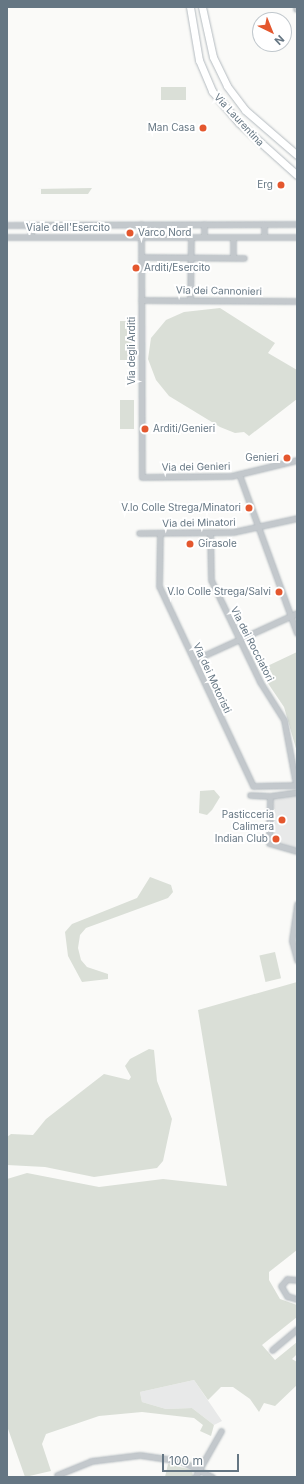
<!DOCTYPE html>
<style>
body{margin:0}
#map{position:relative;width:304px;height:1484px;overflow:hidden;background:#fafaf8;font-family:Inter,sans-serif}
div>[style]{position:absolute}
.built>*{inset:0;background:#e8e9e9}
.green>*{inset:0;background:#dadfd7;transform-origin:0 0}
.roads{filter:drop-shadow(0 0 1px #b3babf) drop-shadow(0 0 1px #b3babf)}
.minor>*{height:5px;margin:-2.5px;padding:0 2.5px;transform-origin:2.5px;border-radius:2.5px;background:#c3c8cc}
.tertiary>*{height:6px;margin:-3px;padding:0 3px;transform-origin:3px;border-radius:3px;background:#c3c8cc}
.secondary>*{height:7px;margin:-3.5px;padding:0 3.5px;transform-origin:3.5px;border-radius:3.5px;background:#fff}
.dots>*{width:11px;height:11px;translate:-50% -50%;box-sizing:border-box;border:2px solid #fff;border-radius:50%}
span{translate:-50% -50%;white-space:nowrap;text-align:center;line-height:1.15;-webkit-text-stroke:4px #fff;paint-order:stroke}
.street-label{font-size:10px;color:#657683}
.poi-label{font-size:10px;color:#657683}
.right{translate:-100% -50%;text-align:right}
.left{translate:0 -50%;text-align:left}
.frame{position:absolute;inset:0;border:8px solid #657683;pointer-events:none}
.north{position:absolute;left:252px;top:12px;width:40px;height:40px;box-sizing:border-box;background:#fff;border:1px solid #c1c8cd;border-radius:50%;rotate:137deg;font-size:11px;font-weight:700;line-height:16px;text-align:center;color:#657683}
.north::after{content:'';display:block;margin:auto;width:14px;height:18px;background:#e4572e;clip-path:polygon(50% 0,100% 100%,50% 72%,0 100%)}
.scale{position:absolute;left:162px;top:1454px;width:77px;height:18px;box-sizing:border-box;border:2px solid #657683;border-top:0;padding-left:5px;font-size:12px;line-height:14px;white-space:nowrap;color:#657683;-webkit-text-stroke:3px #fff;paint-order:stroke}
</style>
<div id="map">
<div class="built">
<i style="clip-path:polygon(297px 794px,297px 850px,269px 840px,273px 797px)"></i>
<i style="clip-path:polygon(194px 1380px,222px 1421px,214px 1425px,192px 1408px,166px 1409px,142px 1402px,140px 1392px)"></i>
</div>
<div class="green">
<i style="left:161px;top:87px;width:25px;height:13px"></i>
<i style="clip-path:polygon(92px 188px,88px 194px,41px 194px,41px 189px,36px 189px)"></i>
<i style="clip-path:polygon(220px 308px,275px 343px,268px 353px,297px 370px,297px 399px,249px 436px,244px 432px,235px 433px,220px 427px,169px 396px,156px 380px,148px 359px,151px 338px,166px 320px,184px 312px)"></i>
<i style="left:120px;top:321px;width:13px;height:39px"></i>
<i style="left:120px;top:400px;width:14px;height:29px"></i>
<i style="clip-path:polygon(297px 652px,297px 752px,284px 707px,259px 670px)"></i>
<i style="clip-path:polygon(214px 790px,220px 797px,212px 810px,207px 815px,199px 813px,200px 791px)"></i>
<i style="clip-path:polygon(150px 877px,171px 885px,173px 892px,168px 898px,86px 928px,80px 935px,78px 948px,81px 960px,87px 967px,108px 974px,108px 979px,82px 982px,68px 956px,65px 932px,72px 924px,137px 898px)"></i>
<i style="left:275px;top:952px;width:27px;height:16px;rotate:77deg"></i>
<i style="clip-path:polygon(297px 982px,297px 1250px,269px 1272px,269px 1280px,280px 1299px,297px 1305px,297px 1317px,262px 1345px,275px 1360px,297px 1342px,297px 1354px,292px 1359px,297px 1362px,297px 1385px,275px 1406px,264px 1403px,259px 1412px,250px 1399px,233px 1387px,221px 1387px,208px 1400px,194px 1380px,140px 1392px,142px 1402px,166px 1409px,192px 1408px,214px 1425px,211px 1436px,200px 1431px,203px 1425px,194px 1418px,142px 1412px,99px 1416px,46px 1434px,42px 1444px,51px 1471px,25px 1477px,7px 1426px,7px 1179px,27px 1173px,99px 1187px,163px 1179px,227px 1186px,198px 1010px)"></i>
<i style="clip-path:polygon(149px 1049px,154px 1050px,157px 1081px,172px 1119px,163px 1161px,157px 1168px,94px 1177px,45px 1167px,7px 1165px,7px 1137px,11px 1134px,33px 1135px,46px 1119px,104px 1074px,129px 1080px,131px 1077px,125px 1066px,130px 1059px)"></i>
<i style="clip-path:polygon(168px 1464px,192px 1470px,193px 1476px,165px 1477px)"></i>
</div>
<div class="roads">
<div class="minor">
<i style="left:141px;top:224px;width:253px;rotate:89.8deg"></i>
<i style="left:142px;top:477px;width:89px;rotate:-0.6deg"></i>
<i style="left:231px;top:476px;width:68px;rotate:-13.6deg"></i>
<i style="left:204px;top:224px;width:13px;rotate:90deg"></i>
<i style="left:264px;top:224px;width:13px;rotate:90deg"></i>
<i style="left:7px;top:225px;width:290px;rotate:-0.2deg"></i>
<i style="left:31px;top:225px;width:12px;rotate:90deg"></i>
<i style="left:7px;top:237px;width:290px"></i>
<i style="left:141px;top:257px;width:103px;rotate:0.6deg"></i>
<i style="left:233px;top:257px;width:20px;rotate:-90deg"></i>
<i style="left:141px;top:300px;width:156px;rotate:0.4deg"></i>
<i style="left:190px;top:300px;width:63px;rotate:-89.1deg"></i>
<i style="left:239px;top:474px;width:169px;rotate:70deg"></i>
<i style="left:210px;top:532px;width:48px;rotate:88.8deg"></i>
<i style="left:211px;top:580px;width:113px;rotate:64.3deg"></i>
<i style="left:260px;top:682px;width:45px;rotate:57.7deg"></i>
<i style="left:284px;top:720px;width:66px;rotate:79.5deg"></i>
<i style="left:139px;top:533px;width:94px;rotate:-0.6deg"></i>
<i style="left:233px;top:532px;width:66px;rotate:-12.3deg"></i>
<i style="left:160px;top:533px;width:53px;rotate:91.1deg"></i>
<i style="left:159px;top:586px;width:221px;rotate:64.8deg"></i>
<i style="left:253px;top:786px;width:44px;rotate:-1.3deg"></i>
<i style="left:194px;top:660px;width:113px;rotate:-24.5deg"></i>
<i style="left:250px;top:795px;width:20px;rotate:3deg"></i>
<i style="left:270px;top:796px;width:47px;rotate:91.2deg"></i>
<i style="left:269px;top:843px;width:29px;rotate:16deg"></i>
<i style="left:270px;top:796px;width:27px;rotate:-8deg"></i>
<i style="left:297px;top:904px;width:37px;rotate:98deg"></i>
<i style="left:292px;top:941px;width:20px;rotate:75deg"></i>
<i style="left:297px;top:1280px;width:10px;rotate:-174deg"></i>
<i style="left:287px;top:1279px;width:9px;rotate:131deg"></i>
<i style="left:281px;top:1286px;width:12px;rotate:59deg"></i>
<i style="left:287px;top:1296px;width:10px;rotate:17deg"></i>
<i style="left:272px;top:1350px;width:33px;rotate:-40deg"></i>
<i style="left:57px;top:1475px;width:37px;rotate:-22deg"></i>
<i style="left:91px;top:1461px;width:49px;rotate:-7deg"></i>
<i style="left:140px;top:1455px;width:41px;rotate:8.3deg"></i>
<i style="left:181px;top:1461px;width:35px;rotate:27deg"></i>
<i style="left:195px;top:1477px;width:53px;rotate:-60.5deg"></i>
</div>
<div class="tertiary">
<i style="left:297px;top:7px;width:2px;rotate:90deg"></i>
</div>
<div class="secondary">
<i style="left:190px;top:7px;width:54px;rotate:80.4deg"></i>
<i style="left:199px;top:60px;width:34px;rotate:67deg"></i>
<i style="left:212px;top:91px;width:42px;rotate:49.8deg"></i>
<i style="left:239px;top:123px;width:78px;rotate:41.9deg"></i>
<i style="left:202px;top:7px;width:51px;rotate:77.6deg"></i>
<i style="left:213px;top:57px;width:32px;rotate:64deg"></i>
<i style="left:227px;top:86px;width:30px;rotate:53deg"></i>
<i style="left:245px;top:110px;width:69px;rotate:40.9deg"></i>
</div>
</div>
<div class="dots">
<i style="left:203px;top:128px;background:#e4572e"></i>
<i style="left:281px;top:185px;background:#e4572e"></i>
<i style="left:130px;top:233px;background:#e4572e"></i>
<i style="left:136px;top:268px;background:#e4572e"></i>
<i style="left:145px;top:429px;background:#e4572e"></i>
<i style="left:287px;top:458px;background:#e4572e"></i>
<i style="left:249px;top:508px;background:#e4572e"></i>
<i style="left:190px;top:544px;background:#e4572e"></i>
<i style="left:279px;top:592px;background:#e4572e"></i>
<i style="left:282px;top:820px;background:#e4572e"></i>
<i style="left:276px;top:839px;background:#e4572e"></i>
</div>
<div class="street-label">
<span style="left:239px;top:120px;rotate:47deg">Via Laurentina</span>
<span style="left:68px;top:228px">Viale dell'Esercito</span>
<span style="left:219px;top:291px;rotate:1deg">Via dei Cannonieri</span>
<span style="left:132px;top:351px;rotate:-90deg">Via degli Arditi</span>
<span style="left:196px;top:467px;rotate:-1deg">Via dei Genieri</span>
<span style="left:199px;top:523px;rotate:-1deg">Via dei Minatori</span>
<span style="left:252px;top:644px;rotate:63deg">Via dei Rocciatori</span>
<span style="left:212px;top:678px;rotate:65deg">Via dei Motoristi</span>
</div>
<div class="poi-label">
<span class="right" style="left:195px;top:128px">Man Casa</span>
<span class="right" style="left:273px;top:185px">Erg</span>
<span class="left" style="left:138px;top:233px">Varco Nord</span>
<span class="left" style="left:144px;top:268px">Arditi/Esercito</span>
<span class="left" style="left:153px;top:429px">Arditi/Genieri</span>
<span class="right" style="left:279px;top:458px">Genieri</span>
<span class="right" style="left:241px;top:508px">V.lo Colle Strega/Minatori</span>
<span class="left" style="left:198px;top:544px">Girasole</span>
<span class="right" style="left:271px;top:592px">V.lo Colle Strega/Salvi</span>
<span class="right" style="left:274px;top:820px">Pasticceria<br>Calimera</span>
<span class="right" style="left:268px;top:839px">Indian Club</span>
</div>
<div class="frame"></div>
<div class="north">N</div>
<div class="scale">100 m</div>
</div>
